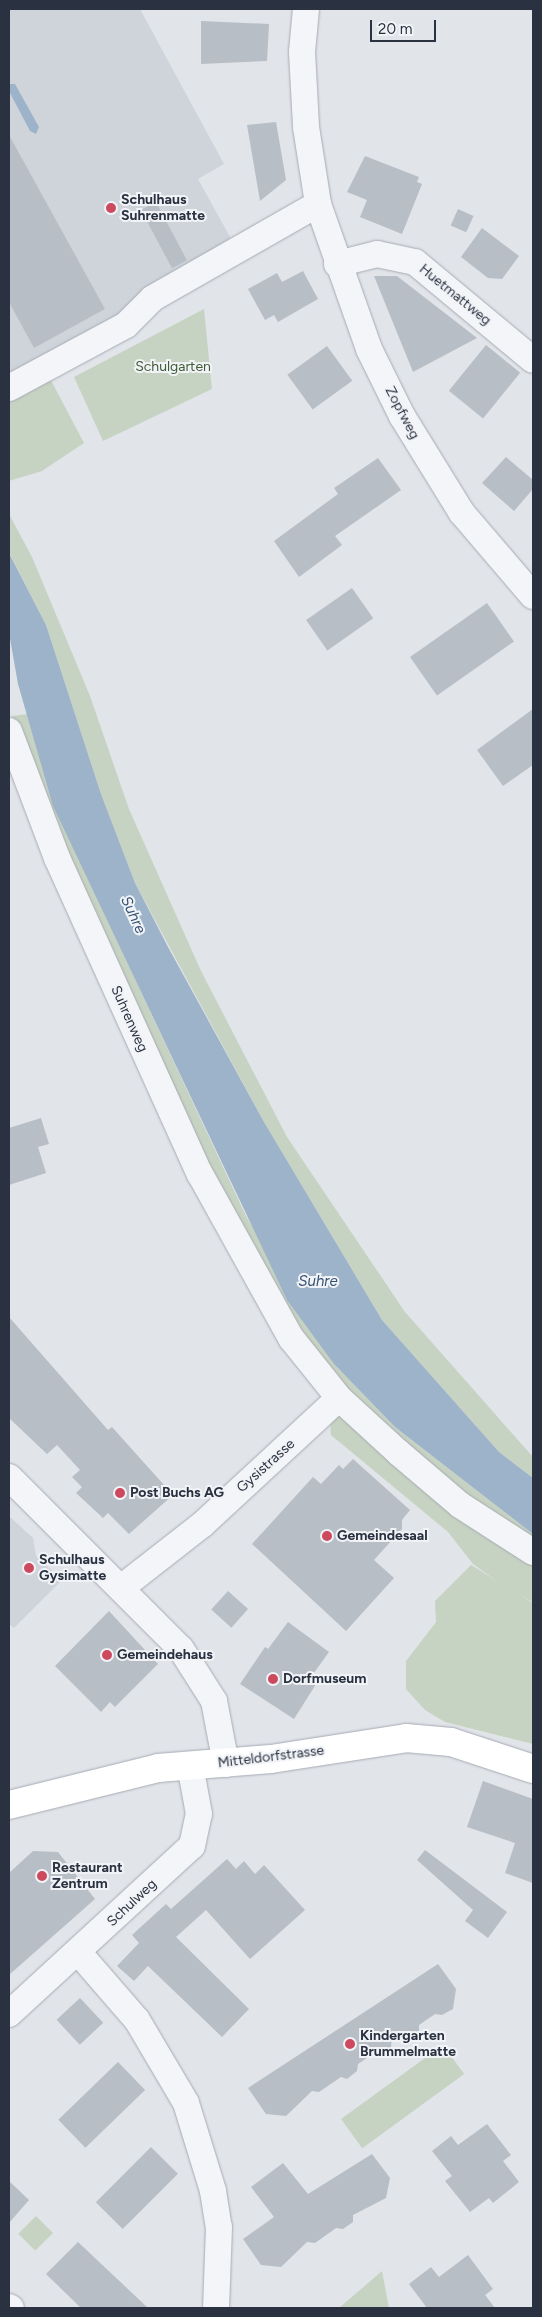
<!DOCTYPE html>
<style>
body{margin:0}
#map{position:relative;width:542px;height:2317px;overflow:hidden;background:#e1e4e9;font-family:Figtree,sans-serif}
div>[style]{position:absolute}
.built>*{inset:0;background:#cfd4db}
.green>*{inset:0;background:#c7d3c2;transform-origin:0 0}
.water>*{inset:0;background:#9db3c9}
.building>*{inset:0;background:#b8bec6;transform-origin:0 0}
.roads{filter:drop-shadow(0 0 1px #a6abb3) drop-shadow(0 0 1px #a6abb3)}
.minor>*{height:26px;margin:-13px;padding:0 13px;transform-origin:13px;border-radius:13px;background:#f4f5f8}
.major>*{height:28px;margin:-14px;padding:0 14px;transform-origin:14px;border-radius:14px;background:#fff}
.dots>*{width:14px;height:14px;translate:-50% -50%;box-sizing:border-box;border:2px solid #f1f3f7;border-radius:50%}
span{translate:-50% -50%;white-space:nowrap;text-align:center;line-height:1.15;-webkit-text-stroke:4px #f1f3f7;paint-order:stroke}
.poi-label{font-size:14px;color:#2a3241;font-weight:700}
.left{translate:0 -50%;text-align:left}
.street-label{font-size:14px;color:#2a3241}
.park-label{font-size:14px;color:#3f5c37}
.water-label{font-size:15px;color:#345274;font-style:italic}
.frame{position:absolute;inset:0;border:10px solid #2a3241;pointer-events:none}
.scale{position:absolute;left:370px;top:20px;width:66px;height:22px;box-sizing:border-box;border:2px solid #2a3241;border-top:0;padding-left:6px;font-size:15px;line-height:18px;white-space:nowrap;color:#2a3241;-webkit-text-stroke:4px #f1f3f7;paint-order:stroke}
</style>
<div id="map">
<div class="built">
<i style="clip-path:polygon(9px 9px,140px 9px,224px 164px,198px 179px,230px 237px,201px 277px,9px 382px)"></i>
<i style="clip-path:polygon(9px 1516px,33px 1538px,36px 1556px,62px 1580px,14px 1628px,9px 1624px)"></i>
</div>
<div class="green">
<i style="clip-path:polygon(204px 309px,212px 389px,103px 441px,74px 377px)"></i>
<i style="clip-path:polygon(45px 369px,84px 443px,42px 471px,9px 481px,9px 388px)"></i>
<i style="clip-path:polygon(9px 514px,32px 557px,90px 696px,129px 809px,201px 971px,287px 1137px,405px 1312px,533px 1457px,533px 1478px,499px 1452px,382px 1320px,264px 1122px,135px 883px,101px 794px,46px 625px,9px 552px)"></i>
<i style="clip-path:polygon(28px 714px,89px 881px,246px 1216px,334px 1364px,395px 1427px,533px 1534px,533px 1602px,509px 1590px,473px 1564px,448px 1532px,331px 1435px,327px 1382px,229px 1210px,61px 852px,12px 716px)"></i>
<i style="clip-path:polygon(471px 1565px,533px 1603px,533px 1744px,445px 1722px,425px 1710px,406px 1689px,406px 1661px,436px 1622px,435px 1601px)"></i>
<i style="left:443px;top:2045px;width:36px;height:126px;rotate:54deg"></i>
<i style="left:36px;top:2216px;width:24px;height:25px;rotate:45deg"></i>
<i style="clip-path:polygon(382px 2271px,389px 2308px,339px 2308px)"></i>
</div>
<div class="water">
<i style="clip-path:polygon(9px 84px,15px 84px,39px 127px,36px 134px,30px 131px,9px 91px)"></i>
<i style="clip-path:polygon(9px 553px,46px 625px,101px 794px,135px 883px,168px 947px,264px 1122px,382px 1320px,499px 1452px,533px 1478px,533px 1534px,395px 1427px,334px 1364px,287px 1300px,53px 806px,18px 684px,9px 633px)"></i>
</div>
<div class="building">
<i style="clip-path:polygon(201px 21px,269px 24px,267px 61px,201px 64px)"></i>
<i style="clip-path:polygon(276px 122px,286px 180px,260px 201px,247px 125px)"></i>
<i style="clip-path:polygon(9px 135px,105px 309px,34px 348px,9px 302px)"></i>
<i style="clip-path:polygon(365px 156px,419px 177px,417px 182px,422px 184px,402px 234px,360px 217px,367px 200px,347px 192px)"></i>
<i style="left:156px;top:202px;width:66px;height:17px;rotate:62deg"></i>
<i style="left:458px;top:209px;width:17px;height:18px;rotate:24deg"></i>
<i style="clip-path:polygon(482px 228px,519px 256px,502px 279px,488px 278px,461px 257px)"></i>
<i style="clip-path:polygon(303px 271px,318px 299px,278px 322px,274px 315px,265px 320px,248px 289px,277px 273px,282px 282px)"></i>
<i style="clip-path:polygon(374px 276px,397px 276px,477px 338px,413px 372px)"></i>
<i style="left:486px;top:345px;width:44px;height:59px;rotate:39deg"></i>
<i style="left:327px;top:346px;width:43px;height:49px;rotate:54deg"></i>
<i style="clip-path:polygon(506px 457px,533px 480px,533px 489px,514px 511px,482px 483px)"></i>
<i style="clip-path:polygon(378px 458px,401px 490px,335px 536px,342px 545px,299px 577px,274px 541px,338px 494px,334px 488px)"></i>
<i style="left:352px;top:588px;width:37px;height:56px;rotate:55deg"></i>
<i style="left:487px;top:603px;width:47px;height:94px;rotate:55deg"></i>
<i style="clip-path:polygon(533px 709px,533px 765px,503px 786px,477px 750px)"></i>
<i style="clip-path:polygon(41px 1118px,49px 1144px,38px 1147px,46px 1173px,9px 1185px,9px 1128px)"></i>
<i style="clip-path:polygon(9px 1317px,108px 1430px,112px 1427px,173px 1495px,129px 1534px,108px 1513px,103px 1518px,76px 1493px,82px 1487px,72px 1477px,80px 1470px,57px 1445px,47px 1454px,9px 1418px)"></i>
<i style="clip-path:polygon(353px 1459px,410px 1510px,402px 1520px,402px 1529px,374px 1560px,394px 1578px,346px 1631px,252px 1544px,313px 1477px,321px 1484px,339px 1465px,343px 1469px)"></i>
<i style="left:228px;top:1591px;width:27px;height:25px;rotate:42deg"></i>
<i style="clip-path:polygon(109px 1611px,158px 1664px,115px 1707px,110px 1702px,101px 1712px,55px 1666px)"></i>
<i style="clip-path:polygon(288px 1622px,329px 1652px,311px 1677px,318px 1681px,294px 1719px,240px 1684px,265px 1647px,268px 1649px)"></i>
<i style="clip-path:polygon(483px 1781px,533px 1799px,533px 1883px,505px 1873px,515px 1843px,467px 1827px)"></i>
<i style="clip-path:polygon(425px 1850px,507px 1912px,488px 1938px,465px 1921px,473px 1910px,417px 1860px)"></i>
<i style="clip-path:polygon(33px 1851px,58px 1852px,95px 1899px,9px 1975px,9px 1873px)"></i>
<i style="clip-path:polygon(227px 1859px,236px 1869px,244px 1861px,255px 1874px,264px 1865px,305px 1910px,250px 1959px,206px 1910px,176px 1937px,249px 2009px,222px 2037px,148px 1966px,134px 1981px,117px 1966px,139px 1943px,132px 1935px,166px 1904px,171px 1909px)"></i>
<i style="clip-path:polygon(438px 1964px,456px 1989px,453px 2009px,442px 2015px,435px 2014px,419px 2025px,419px 2033px,410px 2040px,392px 2037px,391px 2047px,381px 2054px,374px 2053px,358px 2064px,357px 2071px,347px 2079px,341px 2077px,319px 2092px,312px 2091px,286px 2116px,266px 2114px,248px 2088px)"></i>
<i style="left:80px;top:1998px;width:34px;height:32px;rotate:47deg"></i>
<i style="left:118px;top:2062px;width:39px;height:83px;rotate:46deg"></i>
<i style="clip-path:polygon(487px 2124px,511px 2155px,503px 2161px,519px 2182px,493px 2203px,489px 2198px,470px 2212px,445px 2181px,452px 2176px,432px 2151px,451px 2136px,458px 2145px)"></i>
<i style="left:151px;top:2147px;width:38px;height:78px;rotate:45deg"></i>
<i style="clip-path:polygon(372px 2154px,390px 2178px,386px 2198px,353px 2215px,353px 2222px,343px 2229px,336px 2228px,315px 2243px,307px 2242px,281px 2267px,261px 2265px,243px 2239px,274px 2217px,251px 2187px,283px 2163px,308px 2194px)"></i>
<i style="clip-path:polygon(9px 2181px,29px 2200px,9px 2223px)"></i>
<i style="clip-path:polygon(78px 2242px,148px 2308px,81px 2308px,46px 2274px)"></i>
<i style="clip-path:polygon(468px 2255px,493px 2289px,485px 2295px,495px 2308px,427px 2308px,409px 2284px,431px 2267px,439px 2277px)"></i>
</div>
<div class="roads">
<div class="minor">
<i style="left:306px;top:9px;width:43px;rotate:95.3deg"></i>
<i style="left:302px;top:52px;width:75px;rotate:86.9deg"></i>
<i style="left:306px;top:127px;width:78px;rotate:81.1deg"></i>
<i style="left:318px;top:204px;width:154px;rotate:70.6deg"></i>
<i style="left:369px;top:349px;width:75px;rotate:63.8deg"></i>
<i style="left:402px;top:416px;width:114px;rotate:58.3deg"></i>
<i style="left:462px;top:513px;width:109px;rotate:49.5deg"></i>
<i style="left:337px;top:264px;width:41px;rotate:-14deg"></i>
<i style="left:377px;top:254px;width:39px;rotate:12deg"></i>
<i style="left:415px;top:262px;width:153px;rotate:39.7deg"></i>
<i style="left:9px;top:388px;width:133px;rotate:-28.3deg"></i>
<i style="left:126px;top:325px;width:38px;rotate:-45deg"></i>
<i style="left:153px;top:298px;width:190px;rotate:-29.7deg"></i>
<i style="left:9px;top:731px;width:136px;rotate:69.3deg"></i>
<i style="left:57px;top:858px;width:347px;rotate:65.7deg"></i>
<i style="left:200px;top:1174px;width:188px;rotate:61deg"></i>
<i style="left:291px;top:1338px;width:77px;rotate:51.3deg"></i>
<i style="left:339px;top:1398px;width:81px;rotate:42.5deg"></i>
<i style="left:399px;top:1453px;width:80px;rotate:40.4deg"></i>
<i style="left:460px;top:1505px;width:87px;rotate:32.8deg"></i>
<i style="left:9px;top:1477px;width:243px;rotate:45deg"></i>
<i style="left:181px;top:1649px;width:62px;rotate:57.6deg"></i>
<i style="left:214px;top:1701px;width:64px;rotate:79.2deg"></i>
<i style="left:121px;top:1588px;width:104px;rotate:-38deg"></i>
<i style="left:203px;top:1524px;width:185px;rotate:-42.8deg"></i>
<i style="left:78px;top:1952px;width:90px;rotate:49.1deg"></i>
<i style="left:137px;top:2020px;width:96px;rotate:59.4deg"></i>
<i style="left:186px;top:2103px;width:92px;rotate:72.9deg"></i>
<i style="left:213px;top:2191px;width:36px;rotate:81deg"></i>
<i style="left:219px;top:2227px;width:81px;rotate:92.1deg"></i>
<i style="left:9px;top:2014px;width:248px;rotate:-42.6deg"></i>
<i style="left:192px;top:1846px;width:33px;rotate:-78deg"></i>
<i style="left:199px;top:1814px;width:50px;rotate:-100.4deg"></i>
<i style="left:9px;top:2307px;width:2px;rotate:27deg"></i>
</div>
<div class="major">
<i style="left:9px;top:1805px;width:154px;rotate:-13.9deg"></i>
<i style="left:158px;top:1768px;width:113px;rotate:-4.6deg"></i>
<i style="left:271px;top:1759px;width:137px;rotate:-8.8deg"></i>
<i style="left:406px;top:1738px;width:45px;rotate:5.1deg"></i>
<i style="left:451px;top:1742px;width:86px;rotate:18.2deg"></i>
</div>
</div>
<div class="dots">
<i style="left:111px;top:208px;background:#cc495e"></i>
<i style="left:120px;top:1493px;background:#cc495e"></i>
<i style="left:327px;top:1536px;background:#cc495e"></i>
<i style="left:29px;top:1568px;background:#cc495e"></i>
<i style="left:107px;top:1655px;background:#cc495e"></i>
<i style="left:273px;top:1679px;background:#cc495e"></i>
<i style="left:42px;top:1876px;background:#cc495e"></i>
<i style="left:350px;top:2044px;background:#cc495e"></i>
</div>
<div class="poi-label">
<span class="left" style="left:121px;top:208px">Schulhaus<br>Suhrenmatte</span>
<span class="left" style="left:130px;top:1493px">Post Buchs AG</span>
<span class="left" style="left:337px;top:1536px">Gemeindesaal</span>
<span class="left" style="left:39px;top:1568px">Schulhaus<br>Gysimatte</span>
<span class="left" style="left:117px;top:1655px">Gemeindehaus</span>
<span class="left" style="left:283px;top:1679px">Dorfmuseum</span>
<span class="left" style="left:52px;top:1876px">Restaurant<br>Zentrum</span>
<span class="left" style="left:360px;top:2044px">Kindergarten<br>Brummelmatte</span>
</div>
<div class="street-label">
<span style="left:455px;top:295px;rotate:39deg">Huetmattweg</span>
<span style="left:402px;top:413px;rotate:62deg">Zopfweg</span>
<span style="left:129px;top:1019px;rotate:66deg">Suhrenweg</span>
<span style="left:266px;top:1466px;rotate:-42deg">Gysistrasse</span>
<span style="left:271px;top:1757px;rotate:-7deg">Mitteldorfstrasse</span>
<span style="left:132px;top:1903px;rotate:-43deg">Schulweg</span>
</div>
<div class="park-label">
<span style="left:173px;top:367px">Schulgarten</span>
</div>
<div class="water-label">
<span style="left:133px;top:915px;rotate:65deg">Suhre</span>
<span style="left:318px;top:1282px">Suhre</span>
</div>
<div class="frame"></div>
<div class="scale">20 m</div>
</div>
